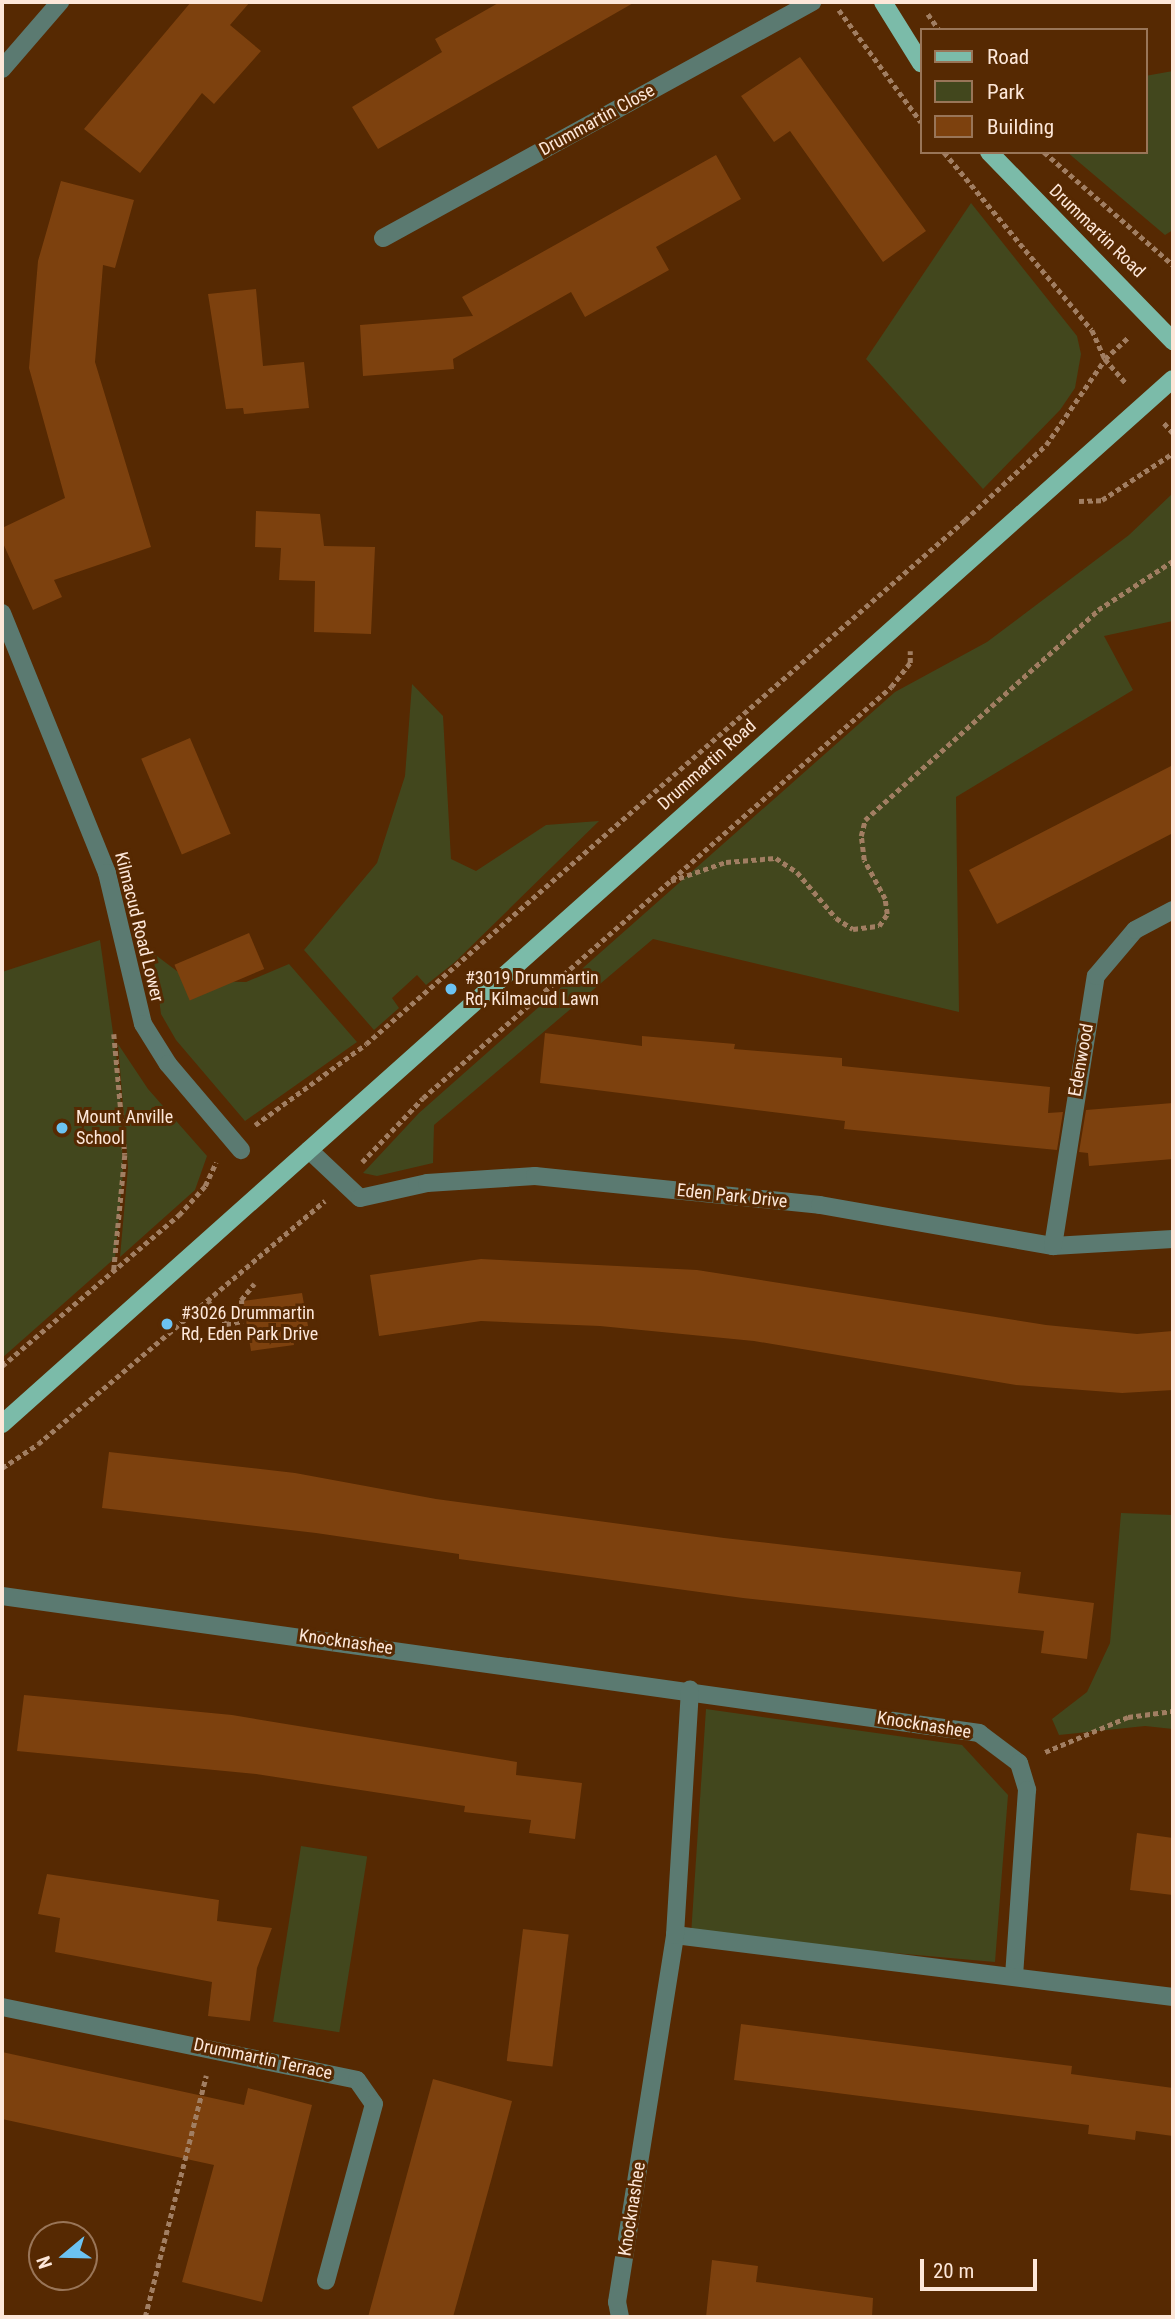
<!DOCTYPE html>
<style>
body{margin:0}
#map{position:relative;width:1175px;height:2319px;overflow:hidden;background:#562902;font-family:"Roboto Condensed",sans-serif}
div>[style]{position:absolute}
.green>*{inset:0;background:#42471d;transform-origin:0 0}
.building>*{inset:0;background:#7d410e;transform-origin:0 0}
.path>*{height:4.5px;margin-top:-2.25px;transform-origin:0;background:repeating-linear-gradient(90deg,#a17e62 0 5px,transparent 0 8.5px)}
.minor>*{height:18px;margin:-9px;padding:0 9px;transform-origin:9px;border-radius:9px;background:#5b7a71}
.major>*{height:18px;margin:-9px;padding:0 9px;transform-origin:9px;border-radius:9px;background:#7bbba9}
.dots>*{width:19px;height:19px;translate:-50% -50%;box-sizing:border-box;border:4px solid #562902;border-radius:50%}
span{translate:-50% -50%;white-space:nowrap;text-align:center;line-height:1.15;-webkit-text-stroke:6px #562902;paint-order:stroke}
.street-label{font-size:18px;color:#fde7d9}
.poi-label{font-size:18px;color:#fde7d9}
.left{translate:0 -50%;text-align:left}
.frame{position:absolute;inset:0;border:4px solid #fde7d9;pointer-events:none}
.legend{position:absolute;left:920px;top:28px;width:228px;height:126px;box-sizing:border-box;background:#562902;border:2px solid #997558;margin:0;padding:9px 12px;list-style:none;font-size:21px;color:#fde7d9}
.legend li{display:flex;align-items:center;gap:14px;height:35px}
.legend b{width:35px;border:2px solid #997558}
.north{position:absolute;left:28px;top:2221px;width:70px;height:70px;box-sizing:border-box;background:#562902;border:2px solid #997558;border-radius:50%;rotate:251deg;font-size:19px;font-weight:700;line-height:28px;text-align:center;color:#fde7d9}
.north::after{content:'';display:block;margin:auto;width:24px;height:32px;background:#6cc3f2;clip-path:polygon(50% 0,100% 100%,50% 72%,0 100%)}
.scale{position:absolute;left:920px;top:2259px;width:117px;height:32px;box-sizing:border-box;border:4px solid #fde7d9;border-top:0;padding-left:9px;font-size:21px;line-height:24px;white-space:nowrap;color:#fde7d9;-webkit-text-stroke:5px #562902;paint-order:stroke}
</style>
<div id="map">
<div class="green">
<i style="clip-path:polygon(1173px 71px,1173px 230px,1165px 235px,1067px 152px,1145px 152px,1145px 76px)"></i>
<i style="clip-path:polygon(971px 203px,1077px 336px,1081px 354px,1075px 388px,1060px 410px,983px 489px,866px 359px)"></i>
<i style="clip-path:polygon(1173px 493px,1173px 621px,1104px 636px,1133px 690px,956px 797px,959px 1012px,653px 939px,434px 1125px,433px 1163px,377px 1176px,363px 1173px,419px 1113px,895px 692px,987px 642px,1129px 535px)"></i>
<i style="clip-path:polygon(412px 684px,443px 716px,451px 859px,476px 871px,546px 825px,599px 821px,455px 962px,426px 985px,417px 975px,392px 998px,399px 1008px,374px 1030px,304px 950px,377px 863px,405px 776px)"></i>
<i style="clip-path:polygon(100px 940px,120px 1083px,123px 1173px,115px 1258px,2px 1358px,2px 972px)"></i>
<i style="clip-path:polygon(153px 953px,190px 981px,246px 982px,289px 964px,357px 1042px,245px 1121px,176px 1040px,161px 1014px)"></i>
<i style="clip-path:polygon(118px 1044px,148px 1089px,207px 1156px,195px 1190px,120px 1257px,128px 1167px)"></i>
<i style="clip-path:polygon(1121px 1513px,1173px 1515px,1173px 1729px,1145px 1726px,1059px 1735px,1052px 1719px,1087px 1692px,1110px 1643px)"></i>
<i style="clip-path:polygon(706px 1709px,962px 1745px,1008px 1795px,995px 1962px,691px 1935px)"></i>
<i style="left:301px;top:1846px;width:67px;height:178px;rotate:9deg"></i>
</div>
<div class="building">
<i style="clip-path:polygon(191px 2px,250px 2px,230px 25px,261px 51px,214px 104px,202px 93px,140px 173px,84px 129px)"></i>
<i style="clip-path:polygon(500px 2px,635px 2px,378px 149px,352px 107px,442px 52px,435px 39px)"></i>
<i style="clip-path:polygon(800px 57px,926px 231px,883px 262px,790px 131px,774px 142px,741px 96px)"></i>
<i style="clip-path:polygon(716px 155px,741px 199px,656px 247px,669px 270px,585px 317px,571px 292px,453px 359px,454px 369px,363px 376px,360px 325px,473px 316px,462px 297px)"></i>
<i style="clip-path:polygon(61px 181px,134px 200px,115px 268px,103px 265px,95px 362px,151px 547px,54px 580px,62px 597px,33px 610px,2px 541px,2px 528px,65px 498px,29px 368px,38px 261px)"></i>
<i style="clip-path:polygon(256px 289px,263px 366px,304px 362px,309px 408px,244px 414px,243px 408px,226px 409px,208px 294px)"></i>
<i style="clip-path:polygon(256px 511px,320px 514px,324px 546px,375px 547px,371px 634px,314px 632px,315px 581px,279px 580px,281px 548px,255px 547px)"></i>
<i style="left:190px;top:738px;width:104px;height:53px;rotate:67deg"></i>
<i style="clip-path:polygon(1173px 765px,1173px 833px,997px 924px,969px 870px)"></i>
<i style="left:249px;top:933px;width:39px;height:81px;rotate:67deg"></i>
<i style="clip-path:polygon(545px 1033px,642px 1046px,642px 1036px,735px 1044px,734px 1049px,842px 1058px,842px 1066px,1050px 1087px,1048px 1113px,1063px 1112px,1057px 1150px,844px 1129px,845px 1121px,540px 1083px)"></i>
<i style="clip-path:polygon(1173px 1103px,1173px 1159px,1089px 1166px,1088px 1153px,1079px 1152px,1086px 1110px)"></i>
<i style="clip-path:polygon(481px 1259px,697px 1270px,1046px 1325px,1137px 1334px,1173px 1331px,1173px 1390px,1122px 1393px,1016px 1385px,754px 1341px,600px 1326px,481px 1321px,379px 1336px,370px 1275px)"></i>
<i style="clip-path:polygon(302px 1293px,308px 1326px,291px 1328px,294px 1345px,251px 1351px,243px 1301px)"></i>
<i style="clip-path:polygon(109px 1452px,295px 1473px,436px 1499px,724px 1538px,1021px 1572px,1018px 1593px,1094px 1603px,1087px 1659px,1041px 1653px,1044px 1631px,743px 1598px,459px 1559px,459px 1554px,316px 1533px,102px 1508px)"></i>
<i style="clip-path:polygon(24px 1695px,232px 1715px,517px 1762px,516px 1775px,582px 1783px,575px 1839px,529px 1833px,531px 1820px,464px 1812px,465px 1806px,256px 1774px,17px 1751px)"></i>
<i style="clip-path:polygon(1137px 1833px,1173px 1838px,1173px 1895px,1130px 1890px)"></i>
<i style="clip-path:polygon(47px 1874px,219px 1900px,217px 1921px,272px 1928px,257px 1968px,250px 2021px,208px 2016px,212px 1982px,55px 1952px,60px 1918px,38px 1914px)"></i>
<i style="left:523px;top:1929px;width:46px;height:133px;rotate:7deg"></i>
<i style="clip-path:polygon(741px 2024px,1072px 2066px,1071px 2074px,1173px 2088px,1173px 2136px,1136px 2131px,1135px 2140px,1088px 2134px,1089px 2125px,734px 2080px)"></i>
<i style="clip-path:polygon(2px 2052px,244px 2105px,248px 2088px,312px 2105px,262px 2302px,182px 2282px,214px 2165px,2px 2119px)"></i>
<i style="clip-path:polygon(433px 2079px,512px 2101px,492px 2177px,453px 2317px,368px 2317px)"></i>
<i style="clip-path:polygon(712px 2260px,758px 2266px,756px 2282px,873px 2298px,872px 2317px,706px 2317px)"></i>
</div>
<div class="path">
<i style="left:839px;top:10px;width:139px;rotate:53.8deg"></i>
<i style="left:928px;top:14px;width:19px;rotate:55deg"></i>
<i style="left:944px;top:152px;width:231px;rotate:50.3deg"></i>
<i style="left:1092px;top:330px;width:32px;rotate:66deg"></i>
<i style="left:1105px;top:359px;width:33px;rotate:49deg"></i>
<i style="left:1044px;top:152px;width:171px;rotate:41.2deg"></i>
<i style="left:1164px;top:423px;width:13px;rotate:48deg"></i>
<i style="left:1079px;top:501px;width:23px;rotate:-2deg"></i>
<i style="left:1102px;top:500px;width:85px;rotate:-33.5deg"></i>
<i style="left:671px;top:881px;width:58px;rotate:-19.1deg"></i>
<i style="left:726px;top:862px;width:50px;rotate:-4.6deg"></i>
<i style="left:776px;top:858px;width:25px;rotate:34deg"></i>
<i style="left:797px;top:872px;width:60px;rotate:49.7deg"></i>
<i style="left:836px;top:918px;width:20px;rotate:33deg"></i>
<i style="left:853px;top:929px;width:26px;rotate:-7deg"></i>
<i style="left:879px;top:926px;width:14px;rotate:-56deg"></i>
<i style="left:887px;top:914px;width:15px;rotate:-98deg"></i>
<i style="left:885px;top:899px;width:44px;rotate:-118.3deg"></i>
<i style="left:864px;top:860px;width:24px;rotate:-97deg"></i>
<i style="left:861px;top:836px;width:16px;rotate:-76deg"></i>
<i style="left:865px;top:820px;width:314px;rotate:-42deg"></i>
<i style="left:1098px;top:610px;width:90px;rotate:-33.2deg"></i>
<i style="left:114px;top:1034px;width:121px;rotate:84.8deg"></i>
<i style="left:125px;top:1155px;width:116px;rotate:95.5deg"></i>
<i style="left:255px;top:1125px;width:137px;rotate:-36.1deg"></i>
<i style="left:366px;top:1044px;width:796px;rotate:-41.18deg"></i>
<i style="left:965px;top:520px;width:110px;rotate:-42.8deg"></i>
<i style="left:1046px;top:445px;width:104px;rotate:-55.5deg"></i>
<i style="left:1105px;top:359px;width:33px;rotate:-43deg"></i>
<i style="left:362px;top:1162px;width:88px;rotate:-46.4deg"></i>
<i style="left:423px;top:1098px;width:623px;rotate:-41.29deg"></i>
<i style="left:891px;top:687px;width:31px;rotate:-52deg"></i>
<i style="left:910px;top:663px;width:12px;rotate:-90deg"></i>
<i style="left:208px;top:1301px;width:29px;rotate:52deg"></i>
<i style="left:226px;top:1324px;width:17px;rotate:-10deg"></i>
<i style="left:243px;top:1321px;width:21px;rotate:-95deg"></i>
<i style="left:241px;top:1300px;width:21px;rotate:-51deg"></i>
<i style="left:2px;top:1366px;width:233px;rotate:-40.5deg"></i>
<i style="left:179px;top:1215px;width:39px;rotate:-48deg"></i>
<i style="left:205px;top:1186px;width:26px;rotate:-65deg"></i>
<i style="left:2px;top:1468px;width:43px;rotate:-33.7deg"></i>
<i style="left:38px;top:1444px;width:376px;rotate:-40.3deg"></i>
<i style="left:1045px;top:1752px;width:90px;rotate:-22.9deg"></i>
<i style="left:1128px;top:1717px;width:45px;rotate:-7.6deg"></i>
<i style="left:145px;top:2317px;width:249px;rotate:-75.8deg"></i>
</div>
<div class="minor">
<i style="left:2px;top:69px;width:89px;rotate:-49.1deg"></i>
<i style="left:383px;top:238px;width:490px;rotate:-28.8deg"></i>
<i style="left:2px;top:613px;width:280px;rotate:68deg"></i>
<i style="left:107px;top:873px;width:155px;rotate:76.6deg"></i>
<i style="left:143px;top:1024px;width:47px;rotate:58deg"></i>
<i style="left:168px;top:1064px;width:113px;rotate:49.7deg"></i>
<i style="left:309px;top:1150px;width:70px;rotate:43.3deg"></i>
<i style="left:360px;top:1198px;width:69px;rotate:-12.6deg"></i>
<i style="left:427px;top:1183px;width:108px;rotate:-3.7deg"></i>
<i style="left:535px;top:1176px;width:286px;rotate:5.8deg"></i>
<i style="left:820px;top:1205px;width:237px;rotate:10deg"></i>
<i style="left:1053px;top:1246px;width:120px;rotate:-3.3deg"></i>
<i style="left:1053px;top:1246px;width:273px;rotate:-81deg"></i>
<i style="left:1096px;top:976px;width:60px;rotate:-49.7deg"></i>
<i style="left:1135px;top:930px;width:43px;rotate:-27.8deg"></i>
<i style="left:2px;top:1596px;width:987px;rotate:7.98deg"></i>
<i style="left:979px;top:1733px;width:50px;rotate:36.9deg"></i>
<i style="left:1019px;top:1763px;width:28px;rotate:73deg"></i>
<i style="left:1027px;top:1790px;width:186px;rotate:94deg"></i>
<i style="left:675px;top:1935px;width:502px;rotate:7.1deg"></i>
<i style="left:2px;top:2007px;width:362px;rotate:11.6deg"></i>
<i style="left:357px;top:2080px;width:29px;rotate:55deg"></i>
<i style="left:374px;top:2104px;width:183px;rotate:105.2deg"></i>
<i style="left:620px;top:2317px;width:15px;rotate:-101deg"></i>
<i style="left:617px;top:2302px;width:372px;rotate:-81deg"></i>
<i style="left:675px;top:1935px;width:246px;rotate:-86.5deg"></i>
</div>
<div class="major">
<i style="left:883px;top:2px;width:72px;rotate:58.1deg"></i>
<i style="left:989px;top:152px;width:264px;rotate:45.8deg"></i>
<i style="left:2px;top:1424px;width:1569px;rotate:-41.75deg"></i>
</div>
<div class="dots">
<i style="left:451px;top:989px;background:#6cc3f2"></i>
<i style="left:62px;top:1128px;background:#6cc3f2"></i>
<i style="left:167px;top:1324px;background:#6cc3f2"></i>
</div>
<div class="street-label">
<span style="left:597px;top:120px;rotate:-29deg">Drummartin Close</span>
<span style="left:1097px;top:231px;rotate:44deg">Drummartin Road</span>
<span style="left:707px;top:765px;rotate:-42deg">Drummartin Road</span>
<span style="left:139px;top:927px;rotate:76deg">Kilmacud Road Lower</span>
<span style="left:1081px;top:1060px;rotate:-80deg">Edenwood</span>
<span style="left:732px;top:1196px;rotate:6deg">Eden Park Drive</span>
<span style="left:346px;top:1642px;rotate:8deg">Knocknashee</span>
<span style="left:924px;top:1725px;rotate:9deg">Knocknashee</span>
<span style="left:263px;top:2059px;rotate:12deg">Drummartin Terrace</span>
<span style="left:632px;top:2209px;rotate:-81deg">Knocknashee</span>
</div>
<div class="poi-label">
<span class="left" style="left:465px;top:989px">#3019 Drummartin<br>Rd, Kilmacud Lawn</span>
<span class="left" style="left:76px;top:1128px">Mount Anville<br>School</span>
<span class="left" style="left:181px;top:1324px">#3026 Drummartin<br>Rd, Eden Park Drive</span>
</div>
<div class="frame"></div>
<ul class="legend">
<li><b style="height:9px;background:#7bbba9"></b>Road</li>
<li><b style="height:19px;background:#42471d"></b>Park</li>
<li><b style="height:19px;background:#7d410e"></b>Building</li>
</ul>
<div class="north">N</div>
<div class="scale">20 m</div>
</div>
